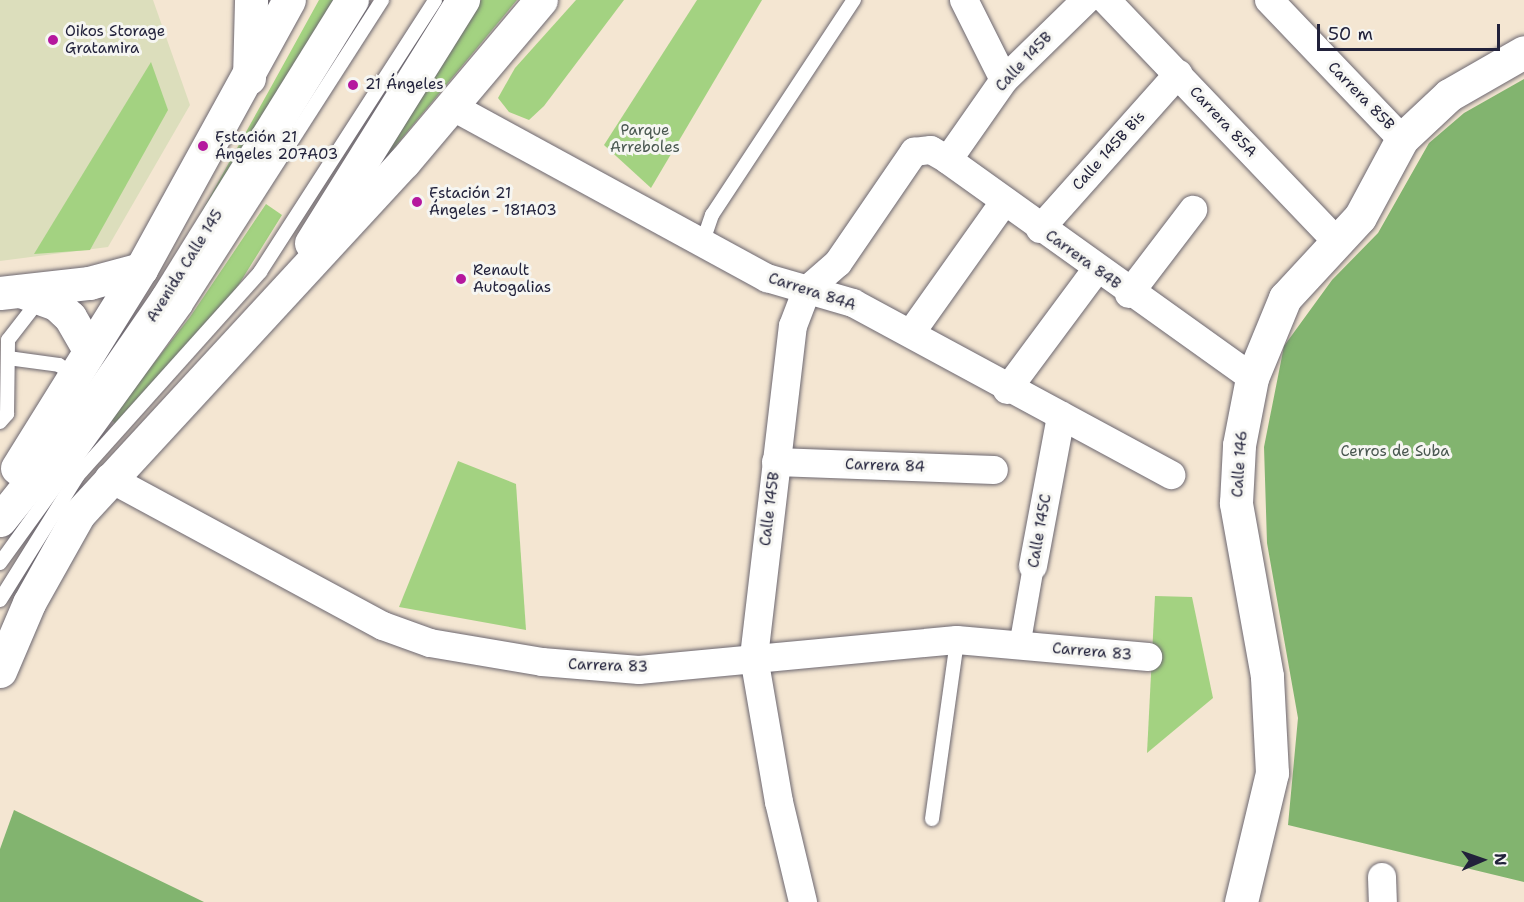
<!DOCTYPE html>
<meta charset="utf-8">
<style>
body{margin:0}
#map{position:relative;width:1524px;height:902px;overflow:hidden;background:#f4e6d2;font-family:"Shantell Sans",sans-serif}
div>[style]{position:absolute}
.built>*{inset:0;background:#dcdebc}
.green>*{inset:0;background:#a3d281}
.forest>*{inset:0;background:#82b46f}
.roads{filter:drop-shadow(0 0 2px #6c6770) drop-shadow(0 0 2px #6c6770)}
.service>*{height:14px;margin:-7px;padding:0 7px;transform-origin:7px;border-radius:7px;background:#fff}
.pedestrian>*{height:21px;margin:-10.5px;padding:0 10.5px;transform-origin:10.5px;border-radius:10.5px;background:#fff}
.minor>*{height:28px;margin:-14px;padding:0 14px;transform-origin:14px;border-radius:14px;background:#fff}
.tertiary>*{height:33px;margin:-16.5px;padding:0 16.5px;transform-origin:16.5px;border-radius:16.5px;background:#fff}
.primary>*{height:33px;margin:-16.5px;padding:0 16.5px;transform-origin:16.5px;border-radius:16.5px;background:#fff}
.dots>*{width:16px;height:16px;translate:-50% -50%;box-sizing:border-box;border:3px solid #f6f6f2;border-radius:50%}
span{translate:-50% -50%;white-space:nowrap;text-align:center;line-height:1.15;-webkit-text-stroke:6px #f6f6f2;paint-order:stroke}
.poi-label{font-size:15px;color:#22223b}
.left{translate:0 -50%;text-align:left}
.street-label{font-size:15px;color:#22223b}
.park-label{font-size:15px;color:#495750}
.north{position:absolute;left:1452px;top:830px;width:60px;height:60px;-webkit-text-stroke:4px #f6f6f2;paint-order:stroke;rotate:88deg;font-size:16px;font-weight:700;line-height:24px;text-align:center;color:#22223b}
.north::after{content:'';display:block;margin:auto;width:21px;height:27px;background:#22223b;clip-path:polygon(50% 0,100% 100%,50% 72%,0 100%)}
.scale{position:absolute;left:1317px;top:24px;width:183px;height:27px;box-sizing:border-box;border:3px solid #22223b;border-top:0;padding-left:8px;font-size:18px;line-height:21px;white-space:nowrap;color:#22223b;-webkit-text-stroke:4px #f6f6f2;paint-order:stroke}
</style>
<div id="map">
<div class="built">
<i style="clip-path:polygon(0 0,153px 0,190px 105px,108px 247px,0 261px)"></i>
</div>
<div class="green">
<i style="clip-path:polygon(319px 0,340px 0,157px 292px,271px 87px)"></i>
<i style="clip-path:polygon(481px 0,517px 0,367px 180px)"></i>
<i style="clip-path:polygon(576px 0,624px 0,544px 106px,529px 120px,509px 112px,498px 98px,515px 68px)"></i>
<i style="clip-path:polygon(697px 0,762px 0,651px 188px,604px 145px)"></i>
<i style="clip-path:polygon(151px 62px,168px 110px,90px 250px,34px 254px)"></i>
<i style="clip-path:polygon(266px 204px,282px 215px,236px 289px,116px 424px,110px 419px,190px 317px)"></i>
<i style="clip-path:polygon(458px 461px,516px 484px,526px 630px,399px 607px)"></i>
<i style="clip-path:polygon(1155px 596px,1192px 597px,1213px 698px,1147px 753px)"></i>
</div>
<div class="forest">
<i style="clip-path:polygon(1524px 79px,1524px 882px,1288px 825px,1298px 718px,1267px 543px,1264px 447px,1284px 346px,1332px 280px,1378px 233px,1429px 143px,1464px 113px)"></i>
<i style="clip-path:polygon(14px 810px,204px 902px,0 902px,0 849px)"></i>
</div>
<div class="roads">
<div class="service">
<i style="left:703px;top:241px;width:28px;rotate:-71deg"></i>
<i style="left:712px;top:215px;width:258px;rotate:-56.6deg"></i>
<i style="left:8px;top:358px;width:51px;rotate:7.8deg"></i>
<i style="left:59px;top:365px;width:19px;rotate:36deg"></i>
<i style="left:0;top:422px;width:11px;rotate:-49deg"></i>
<i style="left:7px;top:414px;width:74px;rotate:-89.2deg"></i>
<i style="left:8px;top:340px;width:51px;rotate:-52.2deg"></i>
<i style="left:0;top:563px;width:316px;rotate:-54.1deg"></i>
<i style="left:185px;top:307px;width:365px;rotate:-57.3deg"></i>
<i style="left:0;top:600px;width:147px;rotate:-58deg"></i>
<i style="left:78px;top:475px;width:273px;rotate:-48.1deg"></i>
<i style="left:260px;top:272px;width:323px;rotate:-57.2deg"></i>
<i style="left:932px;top:819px;width:181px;rotate:-82deg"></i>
</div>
<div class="pedestrian">
<i style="left:1019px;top:646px;width:81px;rotate:-80.1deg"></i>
</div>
<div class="minor">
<i style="left:964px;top:0;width:89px;rotate:63.4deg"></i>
<i style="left:1106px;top:0;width:337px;rotate:46.3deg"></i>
<i style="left:1269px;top:0;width:192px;rotate:46.3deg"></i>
<i style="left:453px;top:107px;width:358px;rotate:28.6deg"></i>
<i style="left:767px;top:278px;width:90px;rotate:16.2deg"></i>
<i style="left:853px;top:303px;width:362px;rotate:28.4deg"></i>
<i style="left:948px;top:160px;width:98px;rotate:-55deg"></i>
<i style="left:1004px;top:80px;width:115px;rotate:-44.3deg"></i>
<i style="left:1040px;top:229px;width:208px;rotate:-48.3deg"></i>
<i style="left:1129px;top:294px;width:106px;rotate:-52.7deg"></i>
<i style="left:911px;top:333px;width:161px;rotate:-54.6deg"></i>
<i style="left:1007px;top:390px;width:149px;rotate:-53.4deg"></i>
<i style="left:776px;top:462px;width:218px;rotate:2.1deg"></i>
<i style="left:109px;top:478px;width:311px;rotate:28.4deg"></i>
<i style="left:383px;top:626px;width:50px;rotate:19.9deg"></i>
<i style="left:430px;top:643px;width:114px;rotate:9.6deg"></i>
<i style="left:542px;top:662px;width:97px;rotate:4.7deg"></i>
<i style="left:639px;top:670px;width:319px;rotate:-5.4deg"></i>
<i style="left:957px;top:640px;width:192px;rotate:5.1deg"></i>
<i style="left:1033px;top:566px;width:153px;rotate:-79.4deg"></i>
<i style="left:1382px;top:877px;width:25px;rotate:88deg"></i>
<i style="left:803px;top:902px;width:103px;rotate:-103.5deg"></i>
<i style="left:779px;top:802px;width:147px;rotate:-99.8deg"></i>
<i style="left:754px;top:657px;width:333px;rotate:-83.3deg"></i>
<i style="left:793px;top:326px;width:39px;rotate:-69deg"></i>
<i style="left:807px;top:290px;width:41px;rotate:-41.1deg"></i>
<i style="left:838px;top:263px;width:135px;rotate:-55.6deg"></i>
<i style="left:914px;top:152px;width:17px;rotate:-7deg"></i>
<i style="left:931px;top:150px;width:20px;rotate:30deg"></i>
<i style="left:948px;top:160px;width:374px;rotate:35.6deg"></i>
</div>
<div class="tertiary">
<i style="left:249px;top:78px;width:78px;rotate:-88.5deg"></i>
<i style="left:23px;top:292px;width:35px;rotate:20deg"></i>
<i style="left:56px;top:304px;width:19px;rotate:43deg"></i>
<i style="left:70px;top:317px;width:38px;rotate:60deg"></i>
<i style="left:0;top:293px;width:90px;rotate:-6.4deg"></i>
<i style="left:89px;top:283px;width:54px;rotate:-15.1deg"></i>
<i style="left:1241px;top:902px;width:133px;rotate:-76.5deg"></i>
<i style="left:1272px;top:773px;width:97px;rotate:-93deg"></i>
<i style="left:1267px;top:676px;width:176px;rotate:-100.2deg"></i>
<i style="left:1236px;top:503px;width:58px;rotate:-87deg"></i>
<i style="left:1239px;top:445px;width:68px;rotate:-79deg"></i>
<i style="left:1252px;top:378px;width:87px;rotate:-67.6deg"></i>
<i style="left:1285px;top:298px;width:110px;rotate:-47.2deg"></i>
<i style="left:1360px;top:217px;width:89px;rotate:-61.7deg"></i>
<i style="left:1402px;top:139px;width:64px;rotate:-43.1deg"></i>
<i style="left:1449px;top:95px;width:86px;rotate:-29.8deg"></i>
</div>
<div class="primary">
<i style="left:311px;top:243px;width:287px;rotate:-58deg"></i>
<i style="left:17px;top:468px;width:234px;rotate:-58.1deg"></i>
<i style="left:141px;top:269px;width:307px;rotate:-61.2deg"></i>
<i style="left:0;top:520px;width:156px;rotate:-51.2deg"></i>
<i style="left:98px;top:398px;width:121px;rotate:-55.4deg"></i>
<i style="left:167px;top:298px;width:351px;rotate:-58.2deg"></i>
<i style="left:0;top:671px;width:74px;rotate:-66.9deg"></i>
<i style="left:29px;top:603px;width:102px;rotate:-60.7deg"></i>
<i style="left:79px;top:514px;width:479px;rotate:-47.3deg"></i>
<i style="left:404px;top:162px;width:212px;rotate:-49.8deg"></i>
</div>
</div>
<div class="dots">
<i style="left:53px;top:40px;background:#b5179e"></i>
<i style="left:353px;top:85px;background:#b5179e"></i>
<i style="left:203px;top:146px;background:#b5179e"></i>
<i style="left:417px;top:202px;background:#b5179e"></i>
<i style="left:461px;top:279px;background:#b5179e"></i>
</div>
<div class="poi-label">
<span class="left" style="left:65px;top:40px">Oikos Storage<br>Gratamira</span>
<span class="left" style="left:365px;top:85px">21 Ángeles</span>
<span class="left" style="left:215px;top:146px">Estación 21<br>Ángeles 207A03</span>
<span class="left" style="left:429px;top:202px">Estación 21<br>Ángeles - 181A03</span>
<span class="left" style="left:473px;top:279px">Renault<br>Autogalias</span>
</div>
<div class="street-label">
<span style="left:1024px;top:62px;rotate:-47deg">Calle 145B</span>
<span style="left:1361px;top:96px;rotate:46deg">Carrera 85B</span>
<span style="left:1223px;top:122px;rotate:47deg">Carrera 85A</span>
<span style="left:1109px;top:151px;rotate:-48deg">Calle 145B Bis</span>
<span style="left:1083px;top:260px;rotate:36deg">Carrera 84B</span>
<span style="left:185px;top:266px;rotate:-58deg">Avenida Calle 145</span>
<span style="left:812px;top:292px;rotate:18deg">Carrera 84A</span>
<span style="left:1240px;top:464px;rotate:-86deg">Calle 146</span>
<span style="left:885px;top:466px;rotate:2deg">Carrera 84</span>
<span style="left:770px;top:509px;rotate:-83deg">Calle 145B</span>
<span style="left:1040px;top:531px;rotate:-80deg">Calle 145C</span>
<span style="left:1092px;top:652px;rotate:5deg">Carrera 83</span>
<span style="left:608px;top:666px;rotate:2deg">Carrera 83</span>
</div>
<div class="park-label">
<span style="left:645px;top:139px">Parque<br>Arreboles</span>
<span style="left:1395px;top:452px">Cerros de Suba</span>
</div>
<div class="north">N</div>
<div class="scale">50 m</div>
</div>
